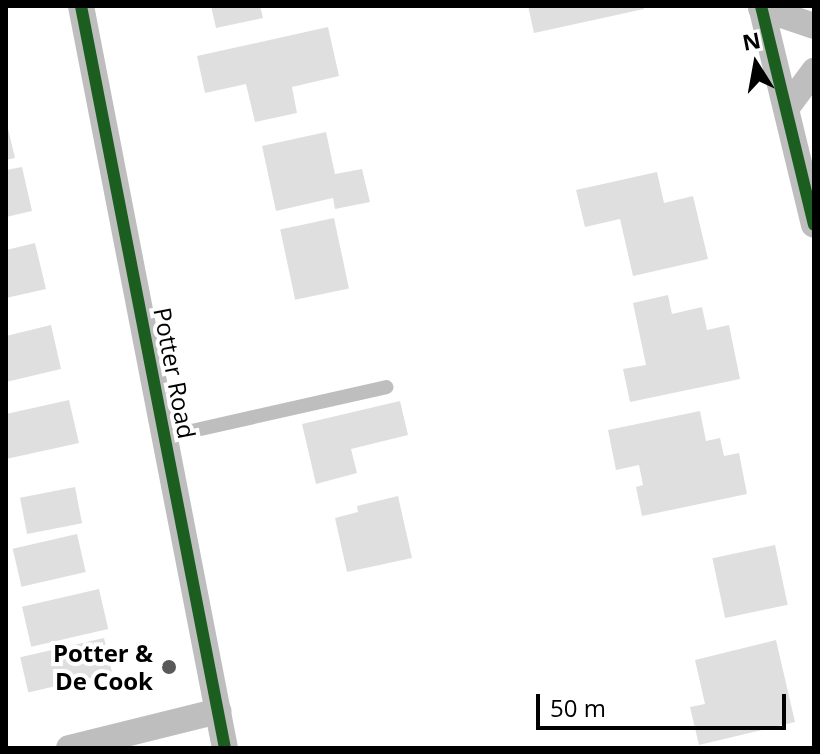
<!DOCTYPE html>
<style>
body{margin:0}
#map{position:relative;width:820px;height:754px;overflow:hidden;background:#fff;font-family:"Open Sans",sans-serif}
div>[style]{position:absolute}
.building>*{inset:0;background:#dfdfdf;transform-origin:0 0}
.lane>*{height:14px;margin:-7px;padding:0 7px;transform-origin:7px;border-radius:7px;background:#bebebe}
.street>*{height:26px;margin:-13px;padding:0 13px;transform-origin:13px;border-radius:13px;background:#bebebe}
.cycleway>*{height:12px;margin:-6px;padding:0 6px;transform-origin:6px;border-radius:6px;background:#1b5e20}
.dots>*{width:22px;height:22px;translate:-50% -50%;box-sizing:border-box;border:4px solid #fff;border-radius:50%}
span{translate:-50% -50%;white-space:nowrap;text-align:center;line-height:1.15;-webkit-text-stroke:8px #fff;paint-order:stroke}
.street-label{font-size:24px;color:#000}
.poi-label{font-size:24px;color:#000;font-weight:700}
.right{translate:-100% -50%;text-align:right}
.frame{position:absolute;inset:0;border:8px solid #000;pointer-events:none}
.north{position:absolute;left:716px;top:24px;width:80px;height:80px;-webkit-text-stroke:6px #fff;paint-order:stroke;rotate:349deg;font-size:22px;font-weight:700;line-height:32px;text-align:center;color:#000}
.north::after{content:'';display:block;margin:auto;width:28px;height:36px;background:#000;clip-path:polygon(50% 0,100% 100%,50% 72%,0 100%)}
.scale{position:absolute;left:536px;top:694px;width:250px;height:36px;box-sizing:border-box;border:4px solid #000;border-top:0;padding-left:10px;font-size:24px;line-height:28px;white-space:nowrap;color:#000;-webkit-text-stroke:6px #fff;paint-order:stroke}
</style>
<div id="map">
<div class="building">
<i style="clip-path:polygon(211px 6px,260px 6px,263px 18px,216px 28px)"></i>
<i style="clip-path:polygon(528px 6px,643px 6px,644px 9px,534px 33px)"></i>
<i style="clip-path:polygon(328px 27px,339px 76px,292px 87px,297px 113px,255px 122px,246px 84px,205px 93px,197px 56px)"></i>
<i style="clip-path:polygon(6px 120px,15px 158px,6px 160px)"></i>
<i style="clip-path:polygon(326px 132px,335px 174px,362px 169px,370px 202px,335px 209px,333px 198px,276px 211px,262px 146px)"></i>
<i style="clip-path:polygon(22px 167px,32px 211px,6px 217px,6px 170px)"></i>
<i style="clip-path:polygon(657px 172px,664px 203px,693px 196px,708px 259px,633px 276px,620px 219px,585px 227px,576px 190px)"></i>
<i style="left:334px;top:218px;width:72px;height:55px;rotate:78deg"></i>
<i style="clip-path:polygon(35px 243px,46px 289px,6px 298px,6px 250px)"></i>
<i style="clip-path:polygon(668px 295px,672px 314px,702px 307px,707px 330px,729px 325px,740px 379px,630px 402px,623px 369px,646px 365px,633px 303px)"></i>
<i style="clip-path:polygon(51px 325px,61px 369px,6px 382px,6px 336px)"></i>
<i style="clip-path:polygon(69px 400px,79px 443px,6px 459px,6px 414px)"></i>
<i style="clip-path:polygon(400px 401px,408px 435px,351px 449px,357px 473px,316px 484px,302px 424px)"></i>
<i style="clip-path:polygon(700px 411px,706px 441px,720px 438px,724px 456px,739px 453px,747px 494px,642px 516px,636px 487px,643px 485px,639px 465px,616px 470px,608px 430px)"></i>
<i style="left:75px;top:487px;width:37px;height:56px;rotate:79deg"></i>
<i style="clip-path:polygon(398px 496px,412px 558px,347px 572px,335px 518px,358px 512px,357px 506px)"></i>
<i style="left:77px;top:534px;width:39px;height:66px;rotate:77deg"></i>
<i style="left:775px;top:545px;width:61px;height:64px;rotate:78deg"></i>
<i style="left:99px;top:589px;width:41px;height:79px;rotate:77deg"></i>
<i style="left:104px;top:638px;width:36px;height:86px;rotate:77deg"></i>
<i style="clip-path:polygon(776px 640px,795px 722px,699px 745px,690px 707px,705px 704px,695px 660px)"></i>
</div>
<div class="lane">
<i style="left:165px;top:437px;width:227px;rotate:-12.7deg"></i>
</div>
<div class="street">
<i style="left:81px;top:6px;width:756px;rotate:79.02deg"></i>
<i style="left:761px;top:6px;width:225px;rotate:76.4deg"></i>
<i style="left:761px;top:8px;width:56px;rotate:18.8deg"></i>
<i style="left:788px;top:106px;width:44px;rotate:-53.4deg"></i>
<i style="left:69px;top:748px;width:154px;rotate:-13.9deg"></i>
</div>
<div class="cycleway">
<i style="left:81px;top:6px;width:756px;rotate:79.02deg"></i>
<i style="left:761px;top:6px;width:225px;rotate:76.4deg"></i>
</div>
<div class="dots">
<i style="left:169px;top:667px;background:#595959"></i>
</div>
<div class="street-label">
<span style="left:175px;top:373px;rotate:79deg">Potter Road</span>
</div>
<div class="poi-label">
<span class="right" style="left:153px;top:667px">Potter &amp;<br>De Cook</span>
</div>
<div class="frame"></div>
<div class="north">N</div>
<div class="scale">50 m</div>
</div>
